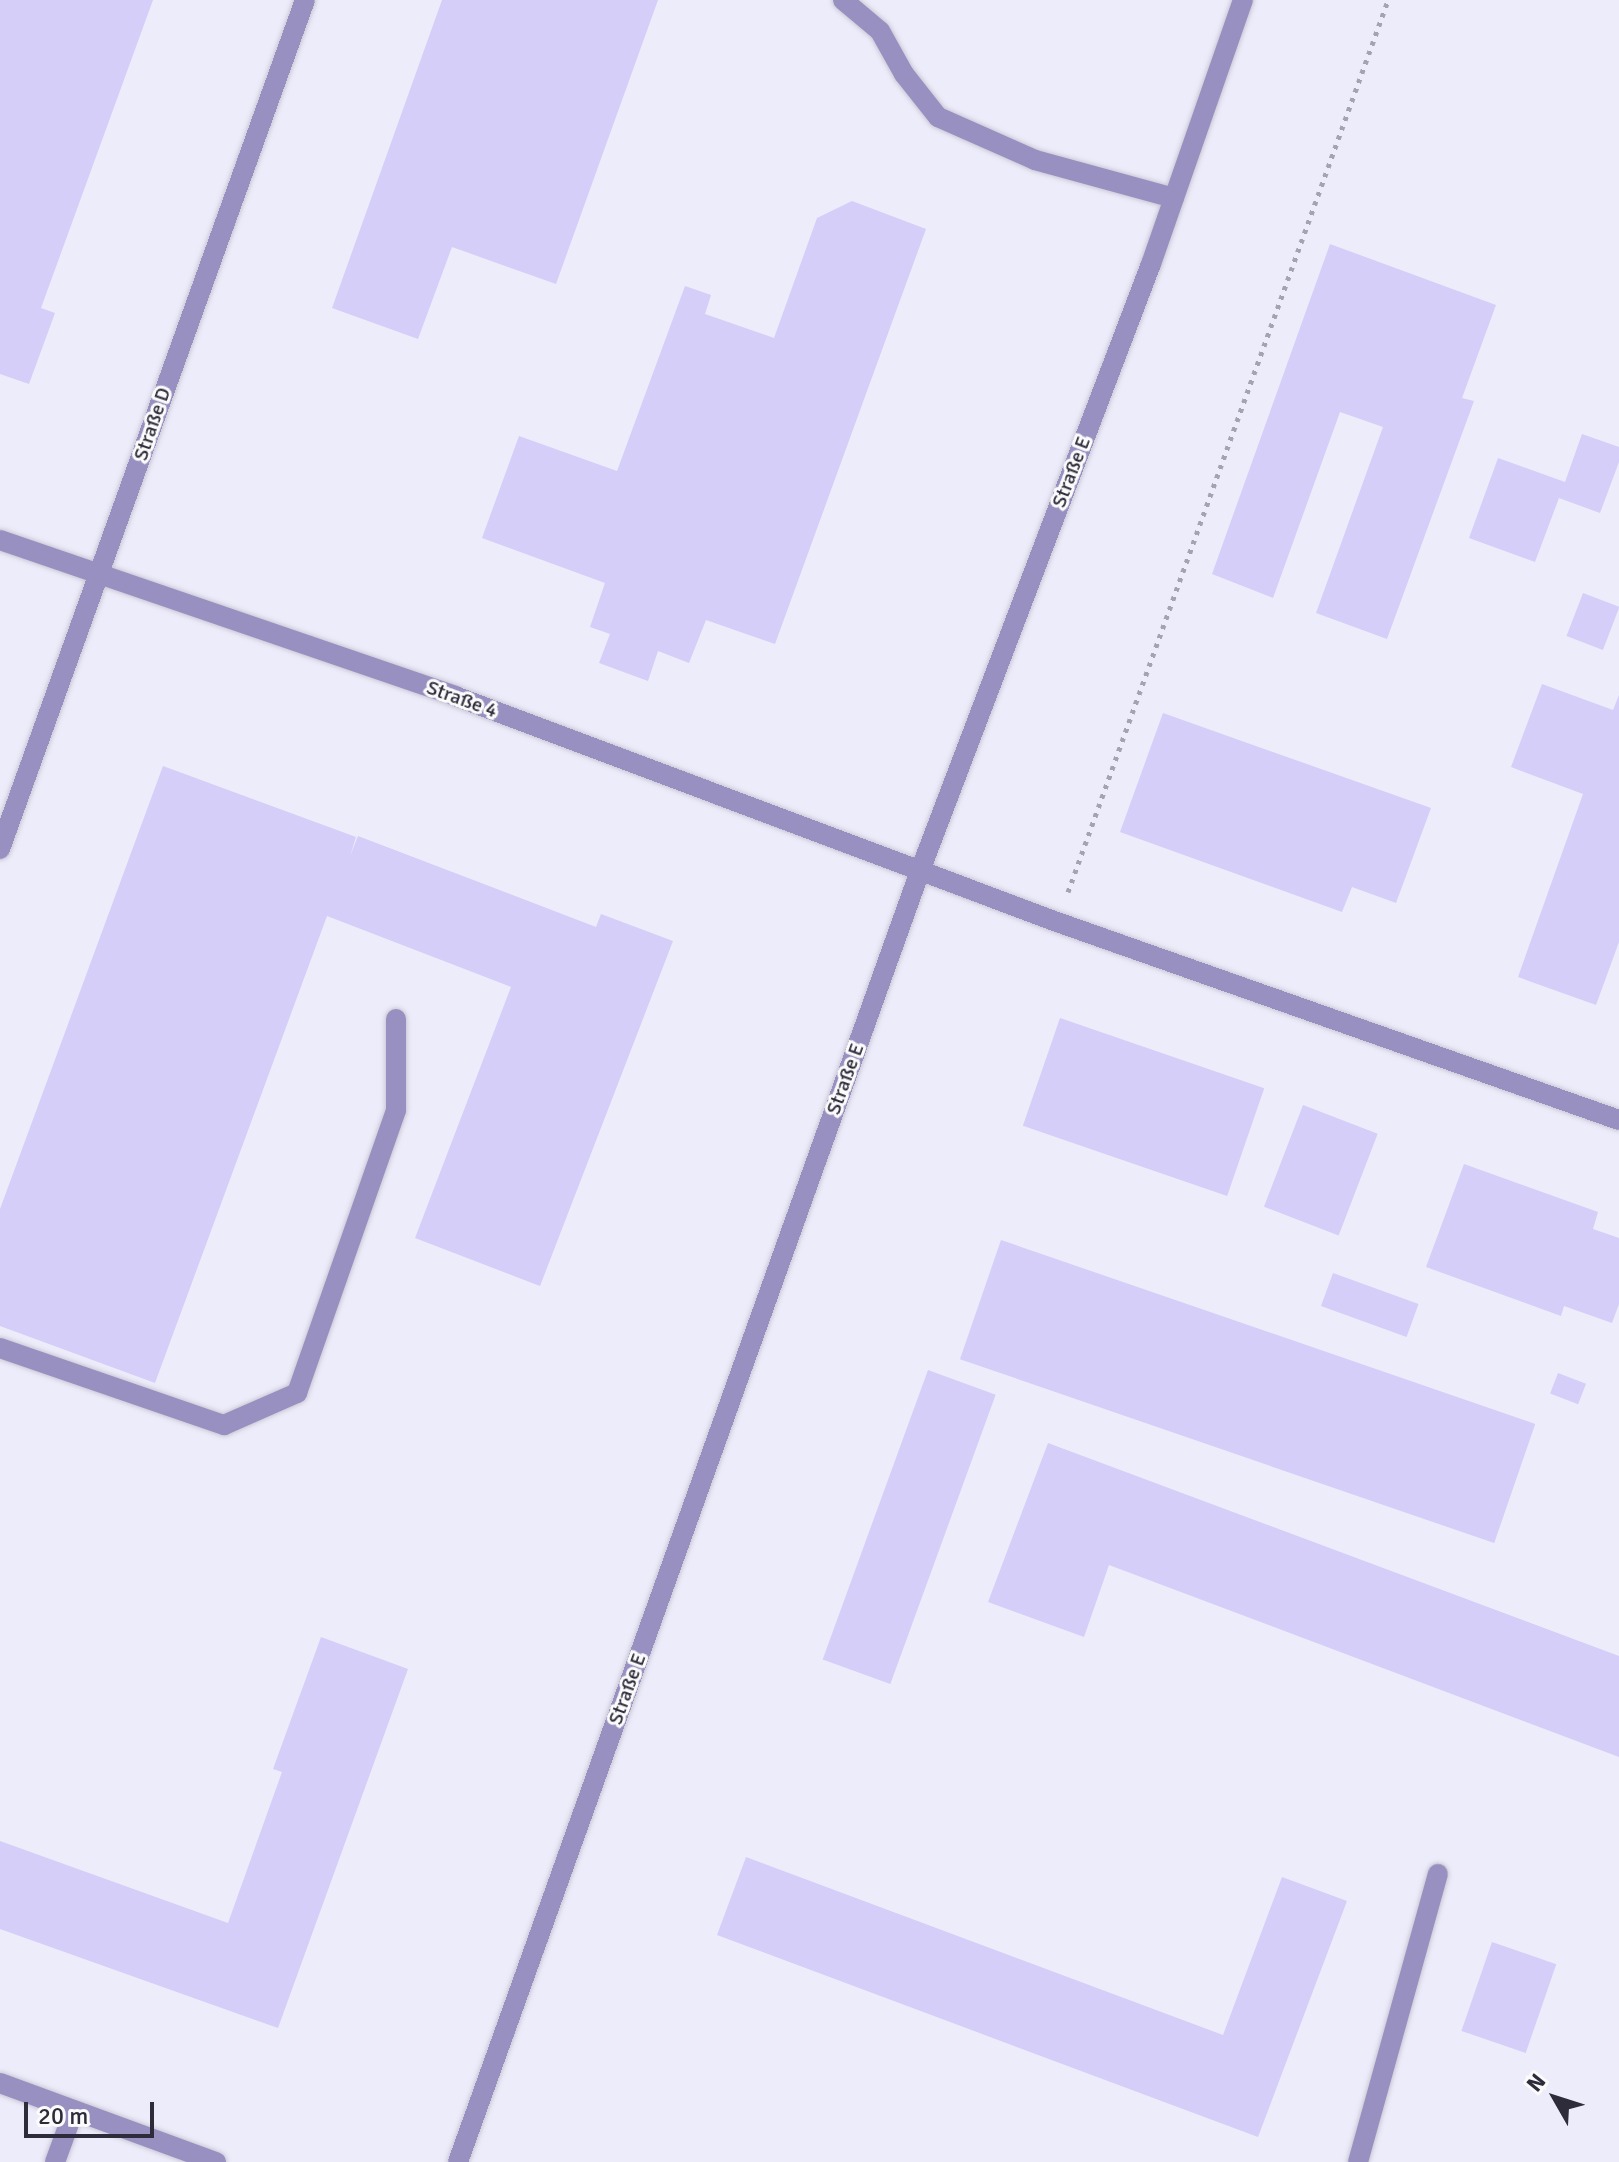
<!DOCTYPE html>
<meta charset="utf-8">
<style>
body{margin:0}
#map{position:relative;width:1619px;height:2162px;overflow:hidden;background:#edecfa;font-family:Signika,sans-serif}
div>[style]{position:absolute}
.building>*{inset:0;background:#d4cef8;transform-origin:0 0}
.path>*{height:5px;margin-top:-2.5px;transform-origin:0;background:repeating-linear-gradient(90deg,#a4a3b1 0 4px,transparent 0 10px)}
.roads{filter:drop-shadow(0 0 2px #cbc9d7) drop-shadow(0 0 2px #cbc9d7)}
.minor>*{height:20px;margin:-10px;padding:0 10px;transform-origin:10px;border-radius:10px;background:#9890c0}
span{translate:-50% -50%;white-space:nowrap;text-align:center;line-height:1.15;-webkit-text-stroke:6px #fbfbfb;paint-order:stroke}
.street-label{font-size:20px;color:#2e2c3a}
.north{position:absolute;left:1515px;top:2058px;width:80px;height:80px;-webkit-text-stroke:6px #fbfbfb;paint-order:stroke;rotate:309deg;font-size:22px;font-weight:700;line-height:32px;text-align:center;color:#2e2c3a}
.north::after{content:'';display:block;margin:auto;width:28px;height:36px;background:#2e2c3a;clip-path:polygon(50% 0,100% 100%,50% 72%,0 100%)}
.scale{position:absolute;left:24px;top:2102px;width:130px;height:36px;box-sizing:border-box;border:4px solid #2e2c3a;border-top:0;padding-left:10px;font-size:24px;line-height:28px;white-space:nowrap;color:#2e2c3a;-webkit-text-stroke:6px #fbfbfb;paint-order:stroke}
</style>
<div id="map">
<div class="building">
<i style="clip-path:polygon(0 0,153px 0,41px 308px,55px 313px,29px 384px,0 374px)"></i>
<i style="clip-path:polygon(442px 0,658px 0,556px 284px,452px 247px,418px 339px,332px 308px)"></i>
<i style="clip-path:polygon(852px 201px,926px 229px,775px 644px,706px 620px,689px 663px,658px 651px,648px 681px,599px 663px,610px 634px,590px 627px,605px 583px,482px 538px,519px 436px,617px 471px,685px 286px,711px 295px,705px 314px,774px 338px,817px 218px)"></i>
<i style="clip-path:polygon(1330px 244px,1496px 305px,1462px 398px,1474px 401px,1387px 639px,1316px 613px,1383px 427px,1340px 412px,1273px 598px,1212px 574px)"></i>
<i style="clip-path:polygon(1582px 434px,1619px 447px,1619px 462px,1600px 513px,1559px 498px,1535px 562px,1469px 538px,1498px 458px,1565px 482px)"></i>
<i style="left:1583px;top:593px;width:39px;height:46px;rotate:21deg"></i>
<i style="clip-path:polygon(1542px 684px,1613px 710px,1619px 695px,1619px 942px,1596px 1005px,1518px 977px,1583px 794px,1511px 767px)"></i>
<i style="clip-path:polygon(1163px 713px,1431px 808px,1396px 903px,1352px 887px,1342px 912px,1120px 832px)"></i>
<i style="clip-path:polygon(163px 766px,356px 837px,350px 856px,358px 836px,596px 927px,601px 914px,673px 941px,540px 1286px,415px 1238px,511px 987px,327px 916px,155px 1383px,0 1326px,0 1209px)"></i>
<i style="left:1060px;top:1018px;width:216px;height:114px;rotate:19deg"></i>
<i style="left:1303px;top:1105px;width:80px;height:109px;rotate:21deg"></i>
<i style="clip-path:polygon(1464px 1164px,1598px 1212px,1593px 1229px,1619px 1238px,1619px 1304px,1612px 1323px,1564px 1306px,1561px 1316px,1426px 1267px)"></i>
<i style="left:1001px;top:1240px;width:565px;height:126px;rotate:19deg"></i>
<i style="left:1333px;top:1273px;width:91px;height:35px;rotate:20deg"></i>
<i style="left:928px;top:1370px;width:72px;height:308px;rotate:20deg"></i>
<i style="left:1558px;top:1373px;width:30px;height:22px;rotate:21deg"></i>
<i style="clip-path:polygon(1048px 1443px,1619px 1656px,1619px 1757px,1109px 1565px,1084px 1637px,988px 1602px)"></i>
<i style="clip-path:polygon(321px 1637px,408px 1669px,278px 2028px,0 1929px,0 1841px,228px 1923px,282px 1772px,273px 1769px)"></i>
<i style="clip-path:polygon(746px 1857px,1223px 2035px,1282px 1877px,1347px 1901px,1258px 2137px,717px 1935px)"></i>
<i style="left:1492px;top:1942px;width:68px;height:94px;rotate:19deg"></i>
</div>
<div class="path">
<i style="left:1068px;top:892px;width:948px;rotate:-70.26deg"></i>
</div>
<div class="roads">
<div class="minor">
<i style="left:843px;top:0;width:48px;rotate:40deg"></i>
<i style="left:880px;top:31px;width:49px;rotate:60.8deg"></i>
<i style="left:904px;top:74px;width:55px;rotate:51.7deg"></i>
<i style="left:938px;top:117px;width:106px;rotate:23.9deg"></i>
<i style="left:1035px;top:160px;width:144px;rotate:15.3deg"></i>
<i style="left:0;top:540px;width:481px;rotate:18.9deg"></i>
<i style="left:455px;top:696px;width:643px;rotate:20.58deg"></i>
<i style="left:1057px;top:922px;width:596px;rotate:19.41deg"></i>
<i style="left:0;top:849px;width:902px;rotate:-70.24deg"></i>
<i style="left:0;top:1348px;width:237px;rotate:19deg"></i>
<i style="left:224px;top:1425px;width:80px;rotate:-23.7deg"></i>
<i style="left:297px;top:1393px;width:300px;rotate:-70.7deg"></i>
<i style="left:396px;top:1110px;width:91px;rotate:-90deg"></i>
<i style="left:0;top:2083px;width:230px;rotate:20.1deg"></i>
<i style="left:55px;top:2162px;width:55px;rotate:-69.9deg"></i>
<i style="left:458px;top:2162px;width:1371px;rotate:-70.31deg"></i>
<i style="left:920px;top:871px;width:649px;rotate:-69.17deg"></i>
<i style="left:1151px;top:264px;width:280px;rotate:-70.8deg"></i>
<i style="left:1358px;top:2162px;width:299px;rotate:-74.5deg"></i>
</div>
</div>
<div class="street-label">
<span style="left:152px;top:424px;rotate:-71deg">Straße D</span>
<span style="left:1071px;top:472px;rotate:-69deg">Straße E</span>
<span style="left:462px;top:699px;rotate:20deg">Straße 4</span>
<span style="left:845px;top:1079px;rotate:-70deg">Straße E</span>
<span style="left:627px;top:1689px;rotate:-70deg">Straße E</span>
</div>
<div class="north">N</div>
<div class="scale">20 m</div>
</div>
